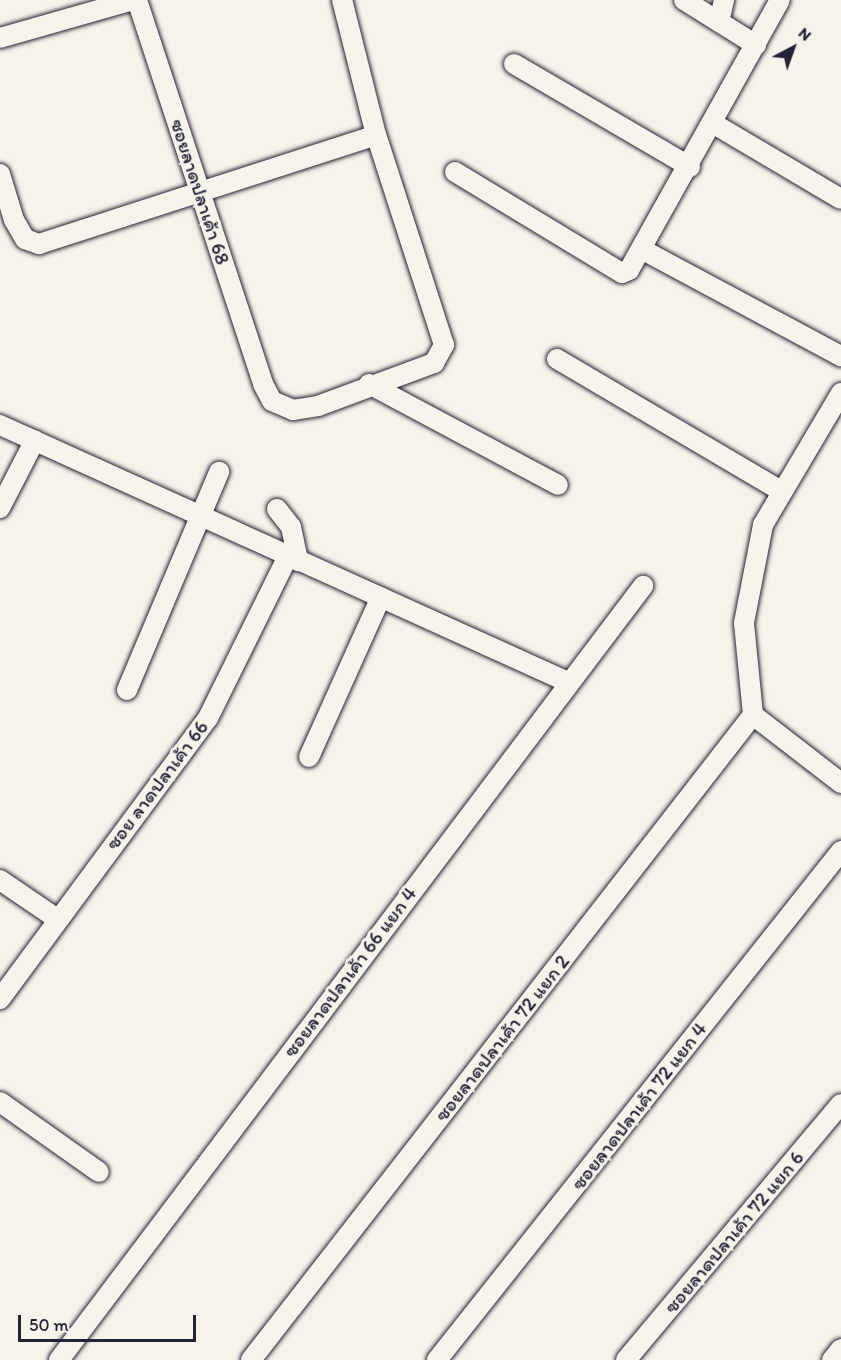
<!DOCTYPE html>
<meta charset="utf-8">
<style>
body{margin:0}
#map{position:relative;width:841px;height:1360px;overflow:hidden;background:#f7f3e8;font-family:Itim,"Playpen Sans Thai",sans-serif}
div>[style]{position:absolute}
.roads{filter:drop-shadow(0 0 2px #22223b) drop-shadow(0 0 2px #22223b)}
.minor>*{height:20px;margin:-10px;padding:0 10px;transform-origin:10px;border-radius:10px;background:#f7f3e8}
span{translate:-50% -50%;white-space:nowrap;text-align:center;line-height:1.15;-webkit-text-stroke:6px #f7f3e8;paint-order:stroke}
.street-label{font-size:20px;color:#22223b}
.north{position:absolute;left:763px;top:18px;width:60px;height:60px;-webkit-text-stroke:4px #f7f3e8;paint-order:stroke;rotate:41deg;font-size:16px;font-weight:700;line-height:24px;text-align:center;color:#22223b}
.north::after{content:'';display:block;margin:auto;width:21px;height:27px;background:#22223b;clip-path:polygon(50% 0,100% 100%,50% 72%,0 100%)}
.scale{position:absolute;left:18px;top:1315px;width:178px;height:27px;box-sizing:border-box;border:3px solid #22223b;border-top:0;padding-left:8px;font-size:18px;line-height:21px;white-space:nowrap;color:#22223b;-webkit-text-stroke:4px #f7f3e8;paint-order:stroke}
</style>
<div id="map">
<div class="roads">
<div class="minor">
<i style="left:137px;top:0;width:404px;rotate:71.8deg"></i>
<i style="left:263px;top:384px;width:19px;rotate:62deg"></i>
<i style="left:272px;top:401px;width:23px;rotate:23deg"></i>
<i style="left:293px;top:410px;width:25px;rotate:-9deg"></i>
<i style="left:318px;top:406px;width:124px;rotate:-20.3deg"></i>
<i style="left:434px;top:363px;width:21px;rotate:-61deg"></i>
<i style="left:444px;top:345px;width:221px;rotate:-107.9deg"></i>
<i style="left:376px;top:135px;width:139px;rotate:-104.1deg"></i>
<i style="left:684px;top:0;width:85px;rotate:32deg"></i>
<i style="left:719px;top:22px;width:23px;rotate:-77deg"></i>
<i style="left:0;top:38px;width:138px;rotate:-15.9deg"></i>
<i style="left:514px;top:64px;width:204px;rotate:30.3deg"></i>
<i style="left:714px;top:124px;width:147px;rotate:30.6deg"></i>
<i style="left:455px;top:172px;width:195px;rotate:31.2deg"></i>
<i style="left:622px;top:273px;width:8px;rotate:-23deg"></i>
<i style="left:629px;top:270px;width:309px;rotate:-60.8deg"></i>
<i style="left:0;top:174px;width:48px;rotate:73.1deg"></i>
<i style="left:14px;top:220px;width:22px;rotate:60deg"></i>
<i style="left:25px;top:239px;width:15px;rotate:20deg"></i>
<i style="left:39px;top:244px;width:354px;rotate:-17.9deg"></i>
<i style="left:643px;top:250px;width:225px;rotate:28.2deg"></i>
<i style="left:557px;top:359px;width:258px;rotate:30.5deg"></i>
<i style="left:369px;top:384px;width:214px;rotate:28.1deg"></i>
<i style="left:841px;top:393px;width:153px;rotate:120.6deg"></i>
<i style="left:763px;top:525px;width:100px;rotate:101deg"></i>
<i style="left:744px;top:623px;width:92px;rotate:84.4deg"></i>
<i style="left:753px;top:715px;width:111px;rotate:37.7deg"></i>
<i style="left:0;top:425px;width:623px;rotate:24.35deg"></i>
<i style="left:0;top:508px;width:76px;rotate:-62.8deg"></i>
<i style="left:277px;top:509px;width:23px;rotate:52deg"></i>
<i style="left:291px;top:527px;width:35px;rotate:78deg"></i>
<i style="left:127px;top:690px;width:237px;rotate:-67.1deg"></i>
<i style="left:309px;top:757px;width:175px;rotate:-65.8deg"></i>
<i style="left:0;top:880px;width:68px;rotate:34.2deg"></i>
<i style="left:0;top:999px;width:350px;rotate:-53.5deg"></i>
<i style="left:208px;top:718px;width:181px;rotate:-63.7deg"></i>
<i style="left:0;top:1102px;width:121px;rotate:35.3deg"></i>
<i style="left:59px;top:1360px;width:970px;rotate:-52.96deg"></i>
<i style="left:251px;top:1360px;width:817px;rotate:-52.11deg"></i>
<i style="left:437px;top:1360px;width:650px;rotate:-51.56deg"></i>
<i style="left:626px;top:1360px;width:334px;rotate:-50deg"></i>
<i style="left:832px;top:1360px;width:14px;rotate:-51deg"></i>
</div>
</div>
<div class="street-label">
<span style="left:200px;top:192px;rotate:72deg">ซอยลาดปลาเค้า 68</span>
<span style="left:157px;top:785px;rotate:-53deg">ซอย ลาดปลาเค้า 66</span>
<span style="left:350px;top:972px;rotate:-53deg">ซอยลาดปลาเค้า 66 แยก 4</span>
<span style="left:502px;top:1038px;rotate:-52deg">ซอยลาดปลาเค้า 72 แยก 2</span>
<span style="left:639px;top:1106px;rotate:-52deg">ซอยลาดปลาเค้า 72 แยก 4</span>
<span style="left:734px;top:1232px;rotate:-50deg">ซอยลาดปลาเค้า 72 แยก 6</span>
</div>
<div class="north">N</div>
<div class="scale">50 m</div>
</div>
